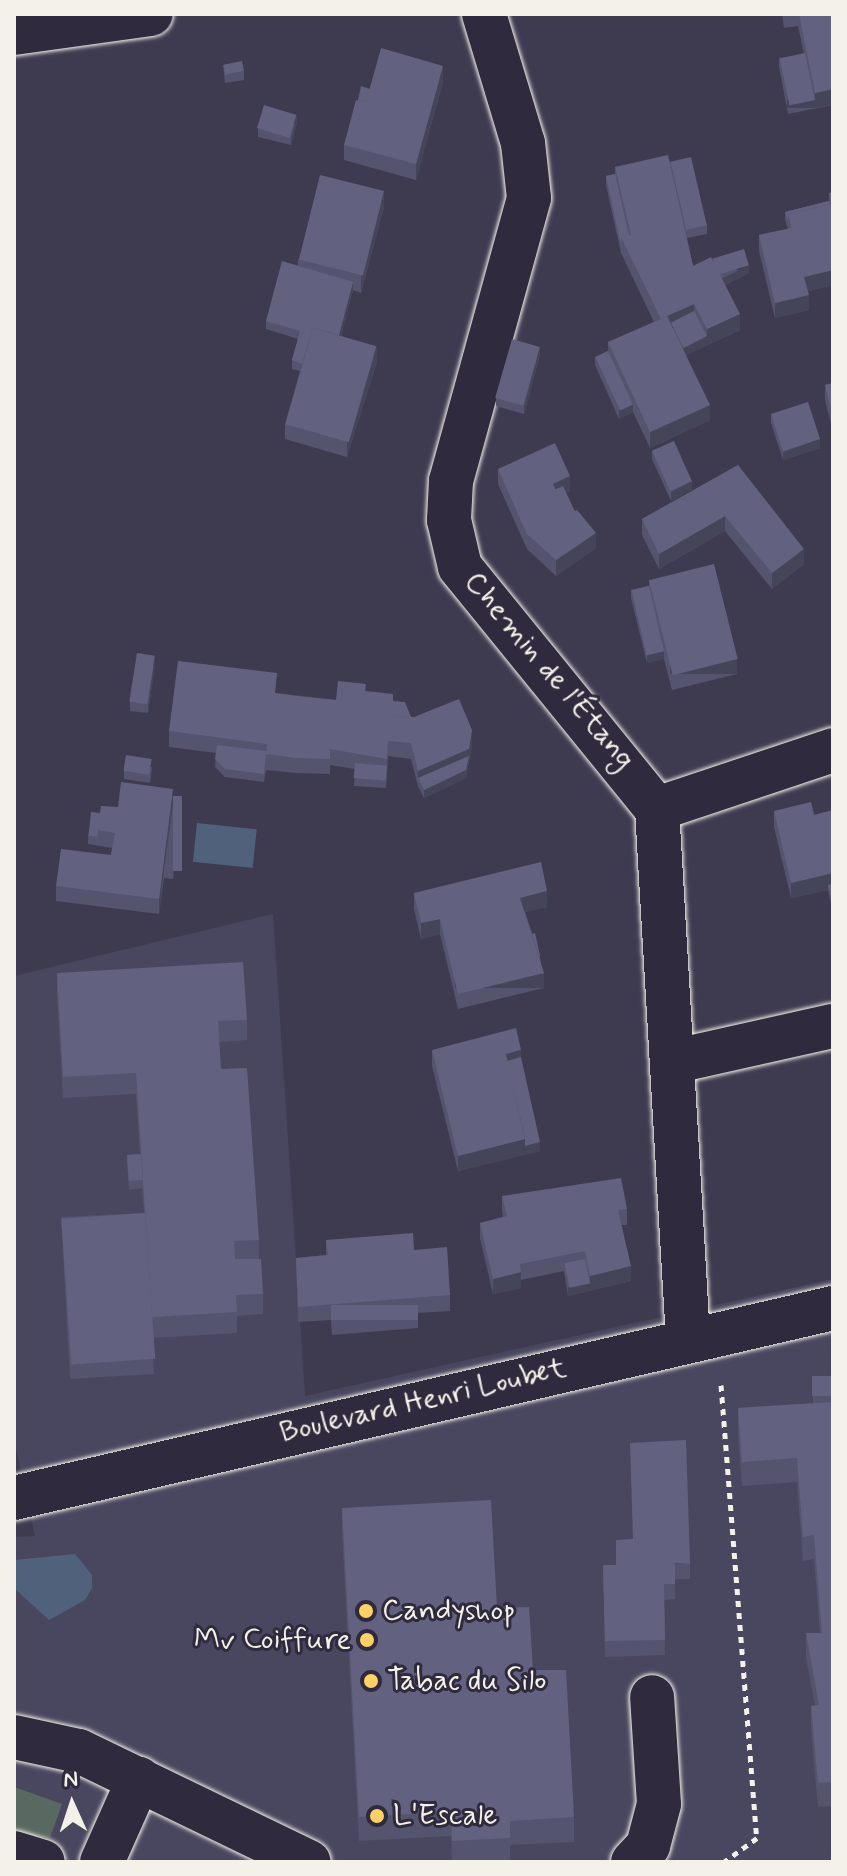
<!DOCTYPE html>
<meta charset="utf-8">
<style>
body{margin:0}
#map{position:relative;width:847px;height:1876px;overflow:hidden;background:#3e3b51;font-family:Mynerve,sans-serif}
div>[style]{position:absolute}
.built>*{inset:0;background:#49475f}
.green>*{inset:0;background:#596961}
.water>*{inset:0;background:#50627b;transform-origin:0 0}
.path>*{height:5px;margin-top:-2.5px;transform-origin:0;background:repeating-linear-gradient(90deg,#f4f1e8 0 6px,transparent 0 12px)}
.roads{filter:drop-shadow(0 0 2px #f4f1e8) drop-shadow(0 0 2px #f4f1e8)}
.minor>*{height:44px;margin:-22px;padding:0 22px;transform-origin:22px;border-radius:22px;background:#2f2a3d}
.wall>*{inset:0;background:#54546e}
.shaded-wall>*{inset:0;background:#45455a;transform-origin:0 0}
.building>*{inset:0;background:#626280;transform-origin:0 0}
.dots>*{width:22px;height:22px;translate:-50% -50%;box-sizing:border-box;border:4px solid #2f2a3d;border-radius:50%}
span{translate:-50% -50%;white-space:nowrap;text-align:center;line-height:1.15;-webkit-text-stroke:6px #2f2a3d;paint-order:stroke}
.street-label{font-size:30px;color:#f4f1e8}
.poi-label{font-size:30px;color:#f4f1e8}
.left{translate:0 -50%;text-align:left}
.right{translate:-100% -50%;text-align:right}
.frame{position:absolute;inset:0;border:16px solid #f4f1e8;pointer-events:none}
.north{position:absolute;left:32px;top:1764px;width:80px;height:80px;-webkit-text-stroke:6px #2f2a3d;paint-order:stroke;rotate:357deg;font-size:22px;font-weight:700;line-height:32px;text-align:center;color:#f4f1e8}
.north::after{content:'';display:block;margin:auto;width:28px;height:36px;background:#f4f1e8;clip-path:polygon(50% 0,100% 100%,50% 72%,0 100%)}
</style>
<div id="map">
<div class="built">
<i style="clip-path:polygon(273px 914px,305px 1396px,833px 1279px,833px 1862px,14px 1862px,14px 1537px,35px 1536px,14px 1439px,14px 976px)"></i>
</div>
<div class="green">
<i style="clip-path:polygon(14px 1787px,62px 1804px,50px 1838px,14px 1833px)"></i>
</div>
<div class="water">
<i style="left:197px;top:823px;width:60px;height:39px;rotate:6deg"></i>
<i style="clip-path:polygon(75px 1554px,92px 1575px,92px 1588px,85px 1600px,49px 1620px,14px 1588px,14px 1560px)"></i>
</div>
<div class="path">
<i style="left:721px;top:1385px;width:454px;rotate:85.5deg"></i>
<i style="left:757px;top:1838px;width:41px;rotate:144deg"></i>
</div>
<div class="roads">
<div class="minor">
<i style="left:484px;top:14px;width:135px;rotate:73.2deg"></i>
<i style="left:523px;top:143px;width:55px;rotate:83.8deg"></i>
<i style="left:529px;top:198px;width:294px;rotate:105.4deg"></i>
<i style="left:451px;top:481px;width:39px;rotate:93deg"></i>
<i style="left:449px;top:520px;width:48px;rotate:76.8deg"></i>
<i style="left:460px;top:567px;width:312px;rotate:50.9deg"></i>
<i style="left:657px;top:809px;width:531px;rotate:86.65deg"></i>
<i style="left:14px;top:33px;width:138px;rotate:-7.9deg"></i>
<i style="left:657px;top:809px;width:186px;rotate:-18.5deg"></i>
<i style="left:676px;top:1061px;width:161px;rotate:-12.6deg"></i>
<i style="left:14px;top:1498px;width:841px;rotate:-13.06deg"></i>
<i style="left:14px;top:1737px;width:66px;rotate:12.2deg"></i>
<i style="left:79px;top:1751px;width:255px;rotate:25.8deg"></i>
<i style="left:14px;top:1853px;width:30px;rotate:17deg"></i>
<i style="left:102px;top:1862px;width:91px;rotate:-66deg"></i>
<i style="left:633px;top:1862px;width:22px;rotate:-47deg"></i>
<i style="left:648px;top:1846px;width:43px;rotate:-75.3deg"></i>
<i style="left:659px;top:1804px;width:107px;rotate:-93.7deg"></i>
</div>
</div>
<div class="wall">
<i style="clip-path:polygon(782px 14px,833px 14px,833px 105px,788px 114px,779px 67px,779px 58px,804px 54px,798px 26px,784px 28px)"></i>
<i style="clip-path:polygon(223px 65px,244px 71px,244px 80px,225px 83px)"></i>
<i style="clip-path:polygon(443px 82px,416px 180px,344px 160px,344px 145px,358px 100px,370px 89px)"></i>
<i style="clip-path:polygon(297px 123px,291px 145px,258px 137px,258px 128px)"></i>
<i style="clip-path:polygon(670px 161px,707px 225px,707px 234px,687px 238px,693px 266px,714px 263px,749px 273px,725px 285px,740px 330px,686px 355px,710px 420px,650px 448px,633px 412px,619px 419px,595px 365px,595px 357px,608px 351px,608px 342px,654px 322px,621px 253px,606px 185px,606px 176px,615px 174px,615px 167px)"></i>
<i style="clip-path:polygon(833px 192px,833px 285px,808px 291px,809px 310px,775px 318px,759px 251px,759px 235px,788px 229px,785px 220px,785px 212px,829px 201px,829px 193px)"></i>
<i style="clip-path:polygon(384px 207px,361px 293px,353px 290px,341px 336px,377px 362px,347px 457px,285px 439px,285px 424px,300px 371px,292px 369px,292px 360px,298px 339px,266px 329px,266px 321px,298px 266px,298px 259px)"></i>
<i style="clip-path:polygon(540px 355px,524px 414px,496px 406px,496px 398px)"></i>
<i style="clip-path:polygon(833px 383px,833px 432px,825px 400px,825px 385px)"></i>
<i style="clip-path:polygon(771px 415px,820px 448px,783px 460px,771px 423px)"></i>
<i style="clip-path:polygon(652px 451px,692px 489px,671px 501px,652px 459px)"></i>
<i style="clip-path:polygon(738px 465px,804px 564px,772px 589px,725px 531px,659px 569px,642px 535px,642px 519px)"></i>
<i style="clip-path:polygon(498px 469px,570px 491px,566px 493px,575px 512px,596px 548px,556px 576px,527px 549px,498px 484px)"></i>
<i style="clip-path:polygon(649px 579px,737px 674px,672px 690px,664px 659px,647px 663px,631px 598px,631px 590px,649px 586px)"></i>
<i style="clip-path:polygon(155px 664px,148px 713px,130px 711px,130px 702px)"></i>
<i style="clip-path:polygon(366px 691px,393px 701px,411px 717px,472px 745px,466px 778px,424px 798px,418px 786px,411px 759px,388px 756px,386px 788px,354px 786px,355px 769px,330px 765px,330px 774px,296px 773px,266px 770px,264px 782px,225px 777px,215px 767px,216px 753px,169px 747px,169px 731px,276px 693px,336px 700px)"></i>
<i style="clip-path:polygon(152px 767px,150px 783px,124px 779px,124px 771px)"></i>
<i style="clip-path:polygon(173px 796px,182px 805px,173px 879px,164px 878px,159px 914px,56px 901px,56px 886px,111px 855px,112px 848px,88px 844px,88px 836px,100px 813px,118px 807px)"></i>
<i style="clip-path:polygon(833px 810px,833px 914px,828px 890px,791px 898px,774px 827px,774px 811px,814px 815px)"></i>
<i style="clip-path:polygon(414px 893px,547px 907px,525px 912px,540px 956px,544px 988px,458px 1009px,440px 934px,421px 939px,414px 909px)"></i>
<i style="clip-path:polygon(57px 973px,247px 1020px,247px 1040px,219px 1042px,221px 1069px,259px 1240px,259px 1259px,263px 1294px,263px 1314px,237px 1316px,237px 1333px,152px 1338px,154px 1374px,70px 1379px,61px 1217px,144px 1213px,142px 1188px,129px 1190px,127px 1164px,127px 1155px,140px 1154px,136px 1094px,63px 1098px,57px 994px)"></i>
<i style="clip-path:polygon(432px 1050px,540px 1151px,458px 1171px,432px 1066px)"></i>
<i style="clip-path:polygon(502px 1196px,627px 1209px,627px 1225px,621px 1225px,631px 1281px,568px 1296px,564px 1271px,521px 1280px,521px 1288px,493px 1294px,480px 1238px,480px 1223px,503px 1217px,502px 1211px)"></i>
<i style="clip-path:polygon(326px 1240px,414px 1250px,450px 1295px,450px 1311px,418px 1313px,418px 1328px,332px 1335px,331px 1320px,298px 1322px,296px 1258px,326px 1255px)"></i>
<i style="clip-path:polygon(833px 1376px,833px 1806px,818px 1807px,811px 1730px,811px 1706px,815px 1705px,806px 1658px,806px 1633px,820px 1633px,814px 1559px,803px 1561px,797px 1482px,742px 1486px,738px 1433px,738px 1408px,813px 1403px,812px 1378px)"></i>
<i style="clip-path:polygon(342px 1508px,497px 1608px,533px 1670px,574px 1817px,574px 1842px,510px 1845px,510px 1862px,452px 1862px,451px 1836px,359px 1841px,342px 1532px)"></i>
<i style="clip-path:polygon(690px 1564px,690px 1579px,675px 1579px,675px 1599px,664px 1600px,665px 1655px,605px 1657px,603px 1565px)"></i>
</div>
<div class="shaded-wall">
<i style="clip-path:polygon(443px 66px,443px 82px,416px 180px,416px 164px)"></i>
<i style="clip-path:polygon(833px 89px,833px 105px,815px 108px,815px 93px)"></i>
<i style="left:815px;top:100px;width:8px;height:28px;rotate:90deg"></i>
<i style="clip-path:polygon(297px 115px,297px 123px,291px 145px,291px 137px)"></i>
<i style="clip-path:polygon(384px 191px,384px 207px,361px 293px,361px 277px)"></i>
<i style="clip-path:polygon(749px 265px,749px 273px,719px 288px,719px 280px)"></i>
<i style="clip-path:polygon(833px 270px,833px 285px,804px 292px,804px 277px)"></i>
<i style="clip-path:polygon(353px 282px,353px 291px,337px 351px,337px 342px)"></i>
<i style="clip-path:polygon(809px 295px,809px 310px,775px 318px,775px 303px)"></i>
<i style="clip-path:polygon(694px 304px,694px 320px,670px 330px,667px 316px)"></i>
<i style="clip-path:polygon(740px 314px,740px 330px,680px 358px,680px 350px,707px 336px,707px 329px)"></i>
<i style="clip-path:polygon(377px 346px,377px 362px,347px 457px,347px 441px)"></i>
<i style="clip-path:polygon(540px 347px,540px 355px,524px 414px,524px 406px)"></i>
<i style="clip-path:polygon(633px 404px,633px 412px,619px 419px,619px 410px)"></i>
<i style="clip-path:polygon(710px 405px,710px 420px,650px 448px,650px 432px)"></i>
<i style="clip-path:polygon(820px 439px,820px 448px,783px 460px,783px 452px)"></i>
<i style="clip-path:polygon(570px 476px,570px 491px,556px 498px,553px 484px)"></i>
<i style="clip-path:polygon(692px 481px,692px 489px,671px 501px,671px 492px)"></i>
<i style="clip-path:polygon(725px 516px,725px 531px,659px 569px,659px 554px)"></i>
<i style="clip-path:polygon(596px 533px,596px 548px,556px 576px,556px 560px)"></i>
<i style="clip-path:polygon(804px 549px,804px 564px,772px 589px,772px 573px)"></i>
<i style="clip-path:polygon(664px 651px,664px 659px,647px 663px,647px 655px)"></i>
<i style="clip-path:polygon(155px 656px,155px 664px,148px 713px,148px 705px)"></i>
<i style="left:737px;top:659px;width:15px;height:67px;rotate:90deg"></i>
<i style="clip-path:polygon(472px 730px,472px 745px,466px 778px,424px 798px,424px 790px,418px 778px,418px 771px)"></i>
<i style="clip-path:polygon(173px 789px,173px 804px,164px 870px,159px 914px,159px 899px)"></i>
<i style="clip-path:polygon(182px 796px,182px 805px,173px 879px,173px 871px)"></i>
<i style="clip-path:polygon(833px 873px,833px 889px,828px 885px,828px 890px,791px 898px,791px 883px)"></i>
<i style="clip-path:polygon(547px 891px,547px 907px,520px 913px,520px 898px)"></i>
<i style="clip-path:polygon(440px 919px,440px 934px,421px 939px,421px 923px)"></i>
<i style="left:544px;top:973px;width:15px;height:89px;rotate:90deg"></i>
<i style="clip-path:polygon(521px 1050px,521px 1065px,508px 1069px,506px 1054px)"></i>
<i style="clip-path:polygon(525px 1139px,540px 1142px,540px 1151px,458px 1171px,458px 1156px)"></i>
<i style="clip-path:polygon(631px 1266px,631px 1281px,568px 1296px,568px 1287px,590px 1283px,590px 1276px)"></i>
<i style="clip-path:polygon(521px 1272px,521px 1288px,493px 1294px,493px 1279px)"></i>
</div>
<div class="building">
<i style="clip-path:polygon(799px 14px,833px 14px,833px 89px,815px 93px)"></i>
<i style="clip-path:polygon(381px 48px,443px 66px,416px 164px,344px 145px,356px 100px,366px 102px)"></i>
<i style="left:805px;top:53px;width:48px;height:26px;rotate:78deg"></i>
<i style="left:242px;top:61px;width:10px;height:19px;rotate:79deg"></i>
<i style="clip-path:polygon(361px 86px,370px 89px,366px 102px,358px 100px)"></i>
<i style="left:264px;top:105px;width:34px;height:24px;rotate:17deg"></i>
<i style="clip-path:polygon(668px 155px,693px 266px,711px 257px,740px 314px,707px 329px,694px 304px,667px 316px,710px 405px,650px 432px,608px 342px,661px 319px,621px 237px,631px 235px,615px 167px)"></i>
<i style="left:691px;top:157px;width:70px;height:21px;rotate:77deg"></i>
<i style="clip-path:polygon(615px 174px,629px 236px,621px 237px,621px 245px,606px 176px)"></i>
<i style="left:320px;top:175px;width:66px;height:87px;rotate:14deg"></i>
<i style="clip-path:polygon(833px 192px,833px 270px,804px 277px,809px 295px,775px 303px,759px 235px,791px 228px,788px 214px,831px 204px,829px 193px)"></i>
<i style="clip-path:polygon(829px 201px,830px 204px,788px 214px,788px 221px,785px 212px)"></i>
<i style="left:744px;top:249px;width:17px;height:33px;rotate:73deg"></i>
<i style="clip-path:polygon(282px 261px,353px 282px,339px 335px,313px 328px,302px 364px,292px 360px,300px 331px,266px 321px)"></i>
<i style="left:694px;top:311px;width:28px;height:26px;rotate:63deg"></i>
<i style="left:313px;top:328px;width:66px;height:100px;rotate:16deg"></i>
<i style="left:512px;top:339px;width:29px;height:61px;rotate:16deg"></i>
<i style="left:608px;top:351px;width:59px;height:14px;rotate:65deg"></i>
<i style="clip-path:polygon(833px 383px,833px 417px,825px 385px)"></i>
<i style="left:808px;top:402px;width:39px;height:39px;rotate:72deg"></i>
<i style="left:674px;top:441px;width:44px;height:24px;rotate:66deg"></i>
<i style="clip-path:polygon(555px 443px,570px 476px,553px 484px,567px 515px,577px 510px,596px 533px,556px 560px,527px 534px,498px 469px)"></i>
<i style="clip-path:polygon(738px 465px,804px 549px,772px 573px,725px 516px,659px 554px,642px 519px)"></i>
<i style="left:563px;top:486px;width:29px;height:9px;rotate:65deg"></i>
<i style="left:714px;top:564px;width:98px;height:67px;rotate:76deg"></i>
<i style="left:649px;top:586px;width:67px;height:18px;rotate:77deg"></i>
<i style="left:137px;top:653px;width:18px;height:49px;rotate:9deg"></i>
<i style="clip-path:polygon(178px 661px,277px 673px,275px 693px,304px 697px,336px 700px,338px 681px,366px 684px,365px 691px,393px 694px,393px 716px,414px 717px,459px 699px,472px 730px,469px 749px,418px 771px,411px 743px,388px 741px,387px 759px,330px 749px,330px 759px,296px 758px,266px 754px,267px 744px,169px 731px)"></i>
<i style="clip-path:polygon(393px 701px,405px 702px,411px 717px,393px 716px)"></i>
<i style="clip-path:polygon(217px 745px,266px 751px,264px 774px,225px 769px,215px 759px)"></i>
<i style="left:126px;top:755px;width:26px;height:16px;rotate:9deg"></i>
<i style="clip-path:polygon(469px 756px,466px 770px,424px 790px,418px 778px)"></i>
<i style="left:355px;top:763px;width:32px;height:15px;rotate:5deg"></i>
<i style="clip-path:polygon(121px 782px,173px 789px,159px 899px,56px 886px,61px 849px,111px 855px,115px 833px,97px 830px,101px 806px,118px 807px)"></i>
<i style="left:173px;top:796px;width:9px;height:75px"></i>
<i style="clip-path:polygon(811px 802px,814px 815px,833px 810px,833px 873px,791px 883px,774px 811px)"></i>
<i style="left:91px;top:812px;width:9px;height:24px;rotate:6deg"></i>
<i style="clip-path:polygon(541px 862px,547px 891px,520px 898px,544px 973px,458px 994px,440px 919px,421px 923px,414px 893px)"></i>
<i style="clip-path:polygon(833px 883px,833px 905px,828px 885px)"></i>
<i style="clip-path:polygon(535px 933px,540px 956px,539px 956px,532px 934px)"></i>
<i style="clip-path:polygon(243px 962px,247px 1020px,218px 1021px,221px 1069px,247px 1068px,259px 1240px,234px 1241px,235px 1259px,261px 1259px,263px 1294px,236px 1295px,237px 1312px,152px 1317px,136px 1073px,63px 1077px,57px 973px)"></i>
<i style="clip-path:polygon(516px 1028px,521px 1050px,506px 1054px,525px 1139px,458px 1156px,432px 1050px)"></i>
<i style="clip-path:polygon(521px 1057px,540px 1142px,525px 1146px,525px 1139px,507px 1061px)"></i>
<i style="left:141px;top:1154px;width:26px;height:14px;rotate:86deg"></i>
<i style="clip-path:polygon(621px 1178px,627px 1209px,618px 1210px,631px 1266px,590px 1276px,585px 1251px,520px 1264px,521px 1272px,493px 1279px,480px 1223px,507px 1216px,502px 1196px)"></i>
<i style="left:145px;top:1213px;width:146px;height:84px;rotate:86deg"></i>
<i style="clip-path:polygon(413px 1233px,414px 1250px,447px 1247px,450px 1295px,298px 1307px,296px 1258px,328px 1255px,326px 1240px)"></i>
<i style="left:585px;top:1259px;width:25px;height:21px;rotate:78deg"></i>
<i style="left:418px;top:1305px;width:15px;height:87px;rotate:90deg"></i>
<i style="left:833px;top:1376px;width:20px;height:21px;rotate:90deg"></i>
<i style="clip-path:polygon(833px 1402px,833px 1782px,818px 1783px,811px 1706px,819px 1705px,806px 1633px,822px 1633px,814px 1535px,803px 1537px,797px 1458px,742px 1462px,738px 1408px)"></i>
<i style="clip-path:polygon(686px 1440px,690px 1564px,675px 1563px,675px 1584px,664px 1584px,665px 1640px,605px 1641px,603px 1565px,616px 1565px,616px 1540px,633px 1539px,630px 1443px)"></i>
<i style="clip-path:polygon(491px 1500px,497px 1608px,529px 1607px,533px 1670px,566px 1670px,574px 1817px,510px 1821px,510px 1838px,452px 1841px,451px 1812px,359px 1817px,342px 1508px)"></i>
</div>
<div class="dots">
<i style="left:366px;top:1611px;background:#ffd166"></i>
<i style="left:367px;top:1640px;background:#ffd166"></i>
<i style="left:371px;top:1681px;background:#ffd166"></i>
<i style="left:377px;top:1816px;background:#ffd166"></i>
</div>
<div class="street-label">
<span style="left:549px;top:671px;rotate:50deg">Chemin de l'Étang</span>
<span style="left:423px;top:1401px;rotate:-13deg">Boulevard Henri Loubet</span>
</div>
<div class="poi-label">
<span class="left" style="left:382px;top:1611px">Candyshop</span>
<span class="right" style="left:351px;top:1640px">Mv Coiffure</span>
<span class="left" style="left:387px;top:1681px">Tabac du Silo</span>
<span class="left" style="left:393px;top:1816px">L'Escale</span>
</div>
<div class="frame"></div>
<div class="north">N</div>
</div>
